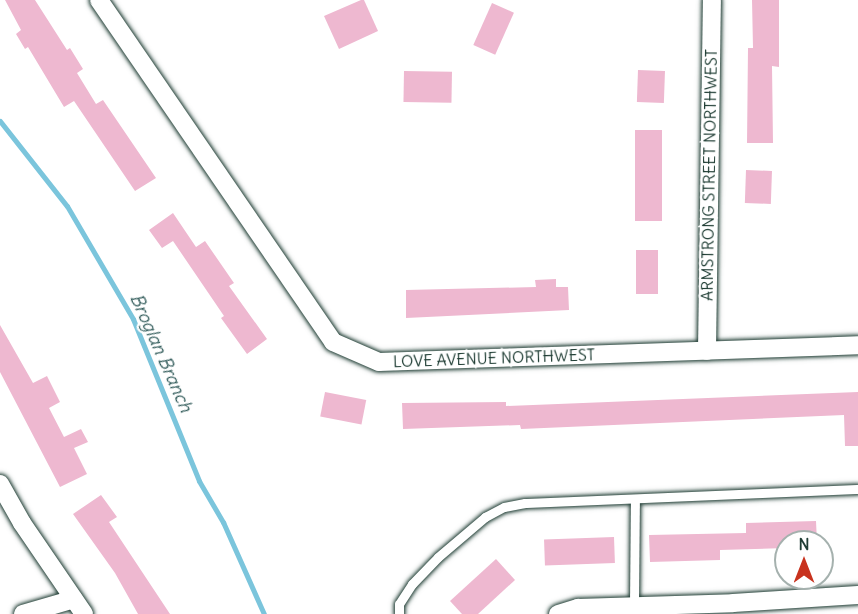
<!DOCTYPE html>
<style>
body{margin:0}
#map{position:relative;width:858px;height:614px;overflow:hidden;background:#fff;font-family:Delius,sans-serif}
div>[style]{position:absolute}
.stream>*{height:5px;margin:-2.5px;padding:0 2.5px;transform-origin:2.5px;border-radius:2.5px;background:#7bc5dc}
.building>*{inset:0;background:#eeb8d0;transform-origin:0 0}
.roads{filter:drop-shadow(0 0 2px #1f3d34) drop-shadow(0 0 2px #1f3d34)}
.service>*{height:9px;margin:-4.5px;padding:0 4.5px;transform-origin:4.5px;border-radius:4.5px;background:#fff}
.minor>*{height:18px;margin:-9px;padding:0 9px;transform-origin:9px;border-radius:9px;background:#fff}
span{translate:-50% -50%;white-space:nowrap;text-align:center;line-height:1.15;-webkit-text-stroke:4.5px #fff;paint-order:stroke}
.street-label{font-size:16px;color:#1f3d34}
.water-label{font-size:18px;color:#365f5e;font-style:italic}
.north{position:absolute;left:774px;top:530px;width:60px;height:60px;box-sizing:border-box;background:#fff;border:2px solid #a5b1ae;border-radius:50%;rotate:0deg;font-size:16px;font-weight:700;line-height:24px;text-align:center;color:#1f3d34}
.north::after{content:'';display:block;margin:auto;width:21px;height:27px;background:#c8321e;clip-path:polygon(50% 0,100% 100%,50% 72%,0 100%)}
</style>
<div id="map">
<div class="stream">
<i style="left:0;top:121px;width:108px;rotate:51.8deg"></i>
<i style="left:67px;top:206px;width:131px;rotate:59.7deg"></i>
<i style="left:133px;top:319px;width:175px;rotate:67.8deg"></i>
<i style="left:199px;top:481px;width:48px;rotate:59.7deg"></i>
<i style="left:223px;top:522px;width:101px;rotate:66deg"></i>
</div>
<div class="building">
<i style="clip-path:polygon(5px 0,35px 0,67px 50px,70px 48px,83px 69px,77px 73px,96px 104px,103px 100px,156px 178px,135px 191px,74px 101px,64px 107px,28px 47px,25px 49px,16px 34px,21px 30px)"></i>
<i style="clip-path:polygon(361px 0,364px 0,378px 31px,339px 49px,324px 16px)"></i>
<i style="clip-path:polygon(752px 0,779px 0,779px 67px,772px 66px,773px 143px,747px 143px,748px 48px,753px 48px)"></i>
<i style="left:492px;top:3px;width:24px;height:46px;rotate:24deg"></i>
<i style="left:638px;top:70px;width:27px;height:32px;rotate:2deg"></i>
<i style="left:404px;top:71px;width:48px;height:31px;rotate:1deg"></i>
<i style="left:635px;top:130px;width:27px;height:91px"></i>
<i style="left:746px;top:170px;width:26px;height:33px;rotate:2deg"></i>
<i style="clip-path:polygon(173px 213px,196px 247px,205px 241px,234px 283px,229px 286px,267px 339px,247px 354px,221px 318px,224px 316px,173px 241px,162px 248px,149px 230px)"></i>
<i style="left:636px;top:250px;width:22px;height:44px"></i>
<i style="clip-path:polygon(556px 279px,556px 287px,568px 287px,569px 310px,406px 318px,406px 290px,536px 287px,535px 280px)"></i>
<i style="clip-path:polygon(0 325px,33px 383px,47px 376px,60px 402px,49px 408px,64px 437px,81px 429px,88px 442px,74px 448px,87px 474px,60px 487px,0 372px)"></i>
<i style="left:325px;top:392px;width:42px;height:25px;rotate:11deg"></i>
<i style="clip-path:polygon(858px 392px,858px 446px,845px 446px,844px 415px,521px 429px,520px 425px,403px 429px,402px 403px,506px 402px,506px 406px)"></i>
<i style="clip-path:polygon(101px 495px,117px 517px,109px 522px,170px 614px,138px 614px,115px 573px,73px 514px)"></i>
<i style="clip-path:polygon(816px 521px,817px 542px,786px 542px,786px 548px,720px 550px,720px 560px,650px 562px,649px 535px,746px 533px,746px 523px)"></i>
<i style="left:614px;top:537px;width:26px;height:70px;rotate:88deg"></i>
<i style="clip-path:polygon(496px 559px,515px 580px,478px 614px,462px 614px,450px 601px)"></i>
</div>
<div class="roads">
<div class="service">
<i style="left:634px;top:605px;width:106px;rotate:-89.5deg"></i>
<i style="left:399px;top:614px;width:10px;rotate:-90deg"></i>
<i style="left:399px;top:604px;width:24px;rotate:-57deg"></i>
<i style="left:412px;top:584px;width:37px;rotate:-46deg"></i>
<i style="left:438px;top:557px;width:62px;rotate:-40.4deg"></i>
<i style="left:485px;top:517px;width:21px;rotate:-28deg"></i>
<i style="left:504px;top:507px;width:21px;rotate:-11deg"></i>
<i style="left:525px;top:503px;width:333px;rotate:-2.4deg"></i>
</div>
<div class="minor">
<i style="left:99px;top:0;width:414px;rotate:55.6deg"></i>
<i style="left:333px;top:342px;width:50px;rotate:23.5deg"></i>
<i style="left:379px;top:362px;width:479px;rotate:-2deg"></i>
<i style="left:707px;top:351px;width:351px;rotate:-89.2deg"></i>
<i style="left:0;top:484px;width:45px;rotate:60.6deg"></i>
<i style="left:22px;top:523px;width:110px;rotate:55.7deg"></i>
<i style="left:23px;top:614px;width:53px;rotate:-16.4deg"></i>
<i style="left:558px;top:614px;width:21px;rotate:-17deg"></i>
<i style="left:578px;top:608px;width:155px;rotate:-1.8deg"></i>
<i style="left:733px;top:603px;width:125px;rotate:-3.7deg"></i>
</div>
</div>
<div class="street-label">
<span style="left:709px;top:175px;rotate:-89deg">ARMSTRONG STREET NORTHWEST</span>
<span style="left:494px;top:358px;rotate:-2deg">LOVE AVENUE NORTHWEST</span>
</div>
<div class="water-label">
<span style="left:161px;top:353px;rotate:66deg">Broglan Branch</span>
</div>
<div class="north">N</div>
</div>
